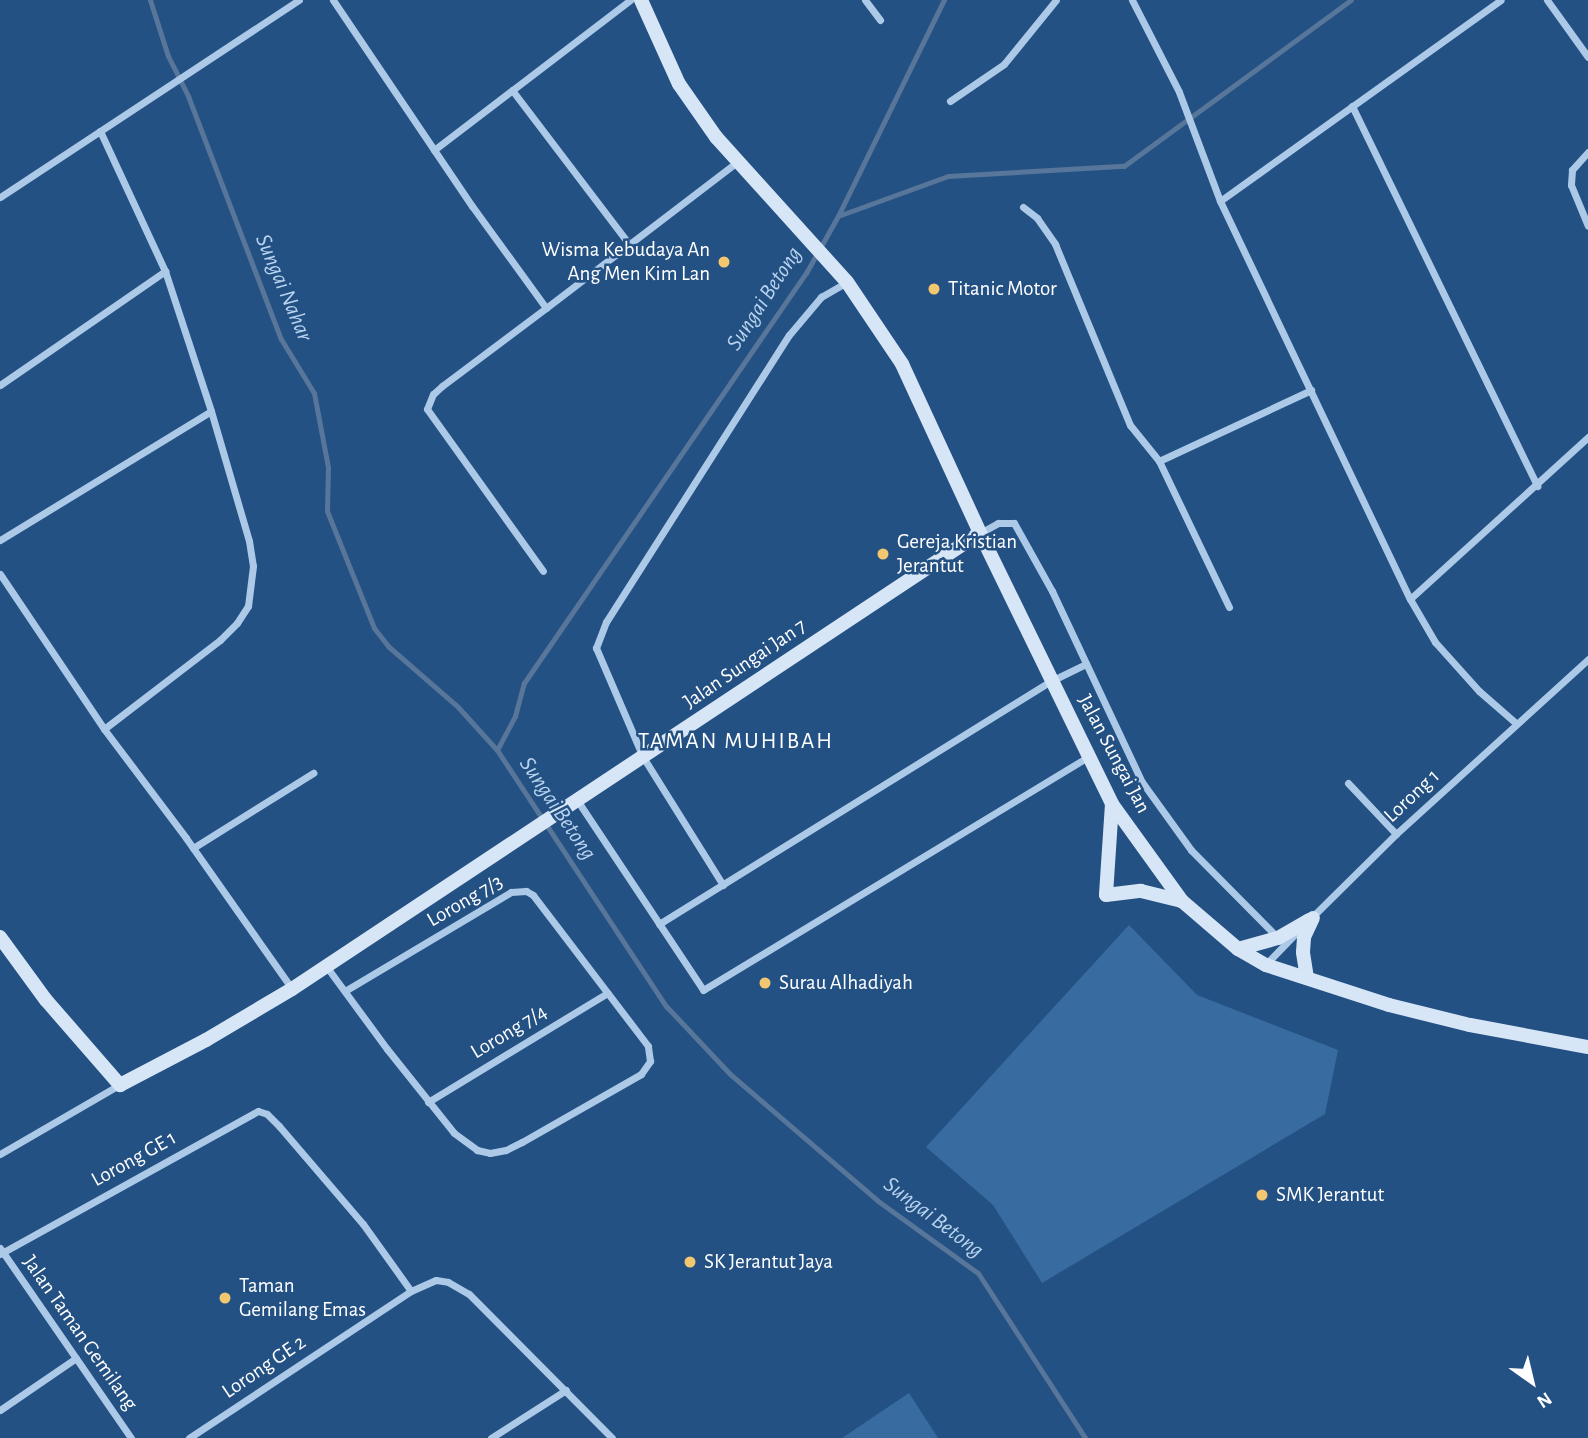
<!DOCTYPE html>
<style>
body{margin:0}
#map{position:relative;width:1588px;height:1438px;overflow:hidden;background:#245183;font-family:"Alegreya Sans",sans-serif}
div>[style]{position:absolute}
.green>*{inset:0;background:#386ca0}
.stream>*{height:5px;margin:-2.5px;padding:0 2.5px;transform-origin:2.5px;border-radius:2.5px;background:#57769a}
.street>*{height:7px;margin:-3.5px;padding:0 3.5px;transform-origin:3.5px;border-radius:3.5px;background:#accae8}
.secondary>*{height:14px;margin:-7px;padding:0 7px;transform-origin:7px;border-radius:7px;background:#d7e6f6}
.dots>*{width:19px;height:19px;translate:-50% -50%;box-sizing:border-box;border:4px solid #245183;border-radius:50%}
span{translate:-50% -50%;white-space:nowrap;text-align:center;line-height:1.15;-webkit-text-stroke:5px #245183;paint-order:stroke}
.poi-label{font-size:21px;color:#fff}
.right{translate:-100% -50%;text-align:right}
.left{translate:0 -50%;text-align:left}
.street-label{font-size:21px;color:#fff}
.water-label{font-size:23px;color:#b8d3ef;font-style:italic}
.neighbourhood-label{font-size:23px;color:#fff;letter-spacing:2px}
.north{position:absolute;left:1497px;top:1347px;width:70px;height:70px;-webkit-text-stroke:5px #245183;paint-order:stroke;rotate:146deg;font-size:19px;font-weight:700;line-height:28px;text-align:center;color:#fff}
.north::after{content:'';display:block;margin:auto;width:24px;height:32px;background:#fff;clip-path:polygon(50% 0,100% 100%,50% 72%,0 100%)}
</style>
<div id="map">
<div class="green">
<i style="clip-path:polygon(1129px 925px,1197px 995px,1338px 1050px,1325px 1114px,1042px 1283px,993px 1205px,926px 1147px)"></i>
<i style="clip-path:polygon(909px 1393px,938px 1438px,842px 1438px)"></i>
</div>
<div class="stream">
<i style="left:150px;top:0;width:59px;rotate:72.2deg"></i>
<i style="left:168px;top:56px;width:45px;rotate:63.4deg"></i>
<i style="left:188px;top:96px;width:260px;rotate:69.1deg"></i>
<i style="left:281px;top:339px;width:63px;rotate:58.6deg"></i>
<i style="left:314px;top:393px;width:75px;rotate:79.3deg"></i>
<i style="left:328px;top:467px;width:44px;rotate:91.3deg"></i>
<i style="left:327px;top:511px;width:126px;rotate:68.1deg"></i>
<i style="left:374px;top:628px;width:24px;rotate:52deg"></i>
<i style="left:389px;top:647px;width:91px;rotate:41deg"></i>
<i style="left:458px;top:707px;width:58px;rotate:47.8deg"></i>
<i style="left:497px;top:750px;width:307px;rotate:56.6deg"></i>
<i style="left:666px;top:1006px;width:93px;rotate:46.7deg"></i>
<i style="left:730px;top:1074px;width:195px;rotate:40.6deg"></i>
<i style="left:878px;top:1201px;width:123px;rotate:35.8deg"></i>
<i style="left:978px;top:1273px;width:197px;rotate:57deg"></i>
<i style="left:838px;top:216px;width:117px;rotate:-20deg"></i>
<i style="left:948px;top:176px;width:176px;rotate:-3.3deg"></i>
<i style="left:1124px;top:166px;width:281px;rotate:-36.2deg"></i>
<i style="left:497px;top:750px;width:38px;rotate:-62deg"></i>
<i style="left:515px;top:716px;width:34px;rotate:-75deg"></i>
<i style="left:524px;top:683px;width:498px;rotate:-55.5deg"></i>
<i style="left:806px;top:273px;width:65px;rotate:-60.7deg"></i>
<i style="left:838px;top:216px;width:241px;rotate:-63.9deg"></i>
</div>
<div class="street">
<i style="left:333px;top:0;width:249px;rotate:56deg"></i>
<i style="left:472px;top:206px;width:126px;rotate:54deg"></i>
<i style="left:546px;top:308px;width:130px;rotate:143.1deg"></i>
<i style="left:442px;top:386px;width:12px;rotate:138deg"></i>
<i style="left:433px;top:394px;width:16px;rotate:112deg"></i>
<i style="left:427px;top:409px;width:199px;rotate:54.4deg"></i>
<i style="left:865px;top:0;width:25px;rotate:53deg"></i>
<i style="left:1132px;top:0;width:103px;rotate:62.9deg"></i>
<i style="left:1179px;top:92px;width:116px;rotate:69.4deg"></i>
<i style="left:1220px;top:201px;width:441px;rotate:64.5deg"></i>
<i style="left:1410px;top:599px;width:50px;rotate:59.8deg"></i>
<i style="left:1435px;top:642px;width:66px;rotate:48.1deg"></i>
<i style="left:1479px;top:691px;width:50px;rotate:41deg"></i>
<i style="left:1547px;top:0;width:70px;rotate:54.3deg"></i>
<i style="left:512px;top:90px;width:193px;rotate:52.8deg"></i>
<i style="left:950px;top:101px;width:65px;rotate:-34.4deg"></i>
<i style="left:1004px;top:64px;width:82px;rotate:-50.9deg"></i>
<i style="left:1352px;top:106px;width:423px;rotate:64deg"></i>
<i style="left:100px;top:131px;width:154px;rotate:65.1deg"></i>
<i style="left:165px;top:271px;width:147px;rotate:71.8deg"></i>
<i style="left:211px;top:411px;width:135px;rotate:73.7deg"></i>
<i style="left:249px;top:541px;width:25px;rotate:81deg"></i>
<i style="left:253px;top:566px;width:40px;rotate:97.1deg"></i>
<i style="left:248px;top:606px;width:20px;rotate:123deg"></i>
<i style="left:237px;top:623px;width:24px;rotate:135deg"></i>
<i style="left:220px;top:640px;width:146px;rotate:142.5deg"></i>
<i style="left:434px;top:150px;width:247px;rotate:-37.4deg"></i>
<i style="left:1588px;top:152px;width:24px;rotate:132deg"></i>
<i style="left:1572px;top:170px;width:15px;rotate:94deg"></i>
<i style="left:1571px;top:185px;width:44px;rotate:67.5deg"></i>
<i style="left:0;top:197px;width:358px;rotate:-33.4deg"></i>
<i style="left:1220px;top:201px;width:345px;rotate:-35.6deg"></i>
<i style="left:1023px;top:207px;width:18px;rotate:38deg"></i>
<i style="left:1037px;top:218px;width:32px;rotate:55deg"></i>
<i style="left:1055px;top:244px;width:196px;rotate:67.5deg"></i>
<i style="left:1130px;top:425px;width:46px;rotate:51.1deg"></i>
<i style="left:1159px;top:461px;width:168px;rotate:-25deg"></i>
<i style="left:546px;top:308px;width:240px;rotate:-37.4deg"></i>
<i style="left:0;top:385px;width:201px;rotate:-34.6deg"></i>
<i style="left:1159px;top:461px;width:162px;rotate:64.4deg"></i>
<i style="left:980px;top:533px;width:21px;rotate:-29deg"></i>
<i style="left:998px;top:523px;width:16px"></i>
<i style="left:1014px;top:523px;width:78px;rotate:60.8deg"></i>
<i style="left:1052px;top:591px;width:211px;rotate:64.8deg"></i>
<i style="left:1142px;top:782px;width:84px;rotate:54.2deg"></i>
<i style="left:1191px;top:850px;width:124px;rotate:45.3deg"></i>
<i style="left:0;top:540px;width:247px;rotate:-31.4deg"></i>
<i style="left:0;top:574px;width:187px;rotate:56.1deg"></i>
<i style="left:104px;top:729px;width:136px;rotate:53deg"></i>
<i style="left:186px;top:838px;width:184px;rotate:54.9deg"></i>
<i style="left:1410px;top:599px;width:241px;rotate:-42.3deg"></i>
<i style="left:1348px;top:783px;width:70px;rotate:46.7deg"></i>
<i style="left:577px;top:800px;width:228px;rotate:56.4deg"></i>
<i style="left:703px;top:990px;width:451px;rotate:-31.2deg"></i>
<i style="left:193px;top:848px;width:142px;rotate:-32deg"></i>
<i style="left:723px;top:885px;width:151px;rotate:-122deg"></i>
<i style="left:643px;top:757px;width:119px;rotate:-113.3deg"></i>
<i style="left:596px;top:648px;width:28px;rotate:-69deg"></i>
<i style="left:606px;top:622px;width:340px;rotate:-57.5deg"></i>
<i style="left:789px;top:335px;width:50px;rotate:-49.9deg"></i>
<i style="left:821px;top:297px;width:30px;rotate:-30deg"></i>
<i style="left:1310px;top:919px;width:121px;rotate:-44.7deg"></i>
<i style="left:1396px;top:834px;width:260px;rotate:-42.3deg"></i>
<i style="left:659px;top:924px;width:461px;rotate:-31.8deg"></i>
<i style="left:1051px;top:681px;width:39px;rotate:-26deg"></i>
<i style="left:1266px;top:964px;width:40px;rotate:-46deg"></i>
<i style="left:326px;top:966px;width:103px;rotate:53.7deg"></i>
<i style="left:387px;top:1049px;width:107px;rotate:51.4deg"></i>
<i style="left:454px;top:1133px;width:29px;rotate:36deg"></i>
<i style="left:477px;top:1150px;width:13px;rotate:13deg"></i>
<i style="left:490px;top:1153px;width:16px;rotate:-11deg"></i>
<i style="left:506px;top:1150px;width:18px;rotate:-27deg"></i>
<i style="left:522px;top:1142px;width:137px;rotate:-29.7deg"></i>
<i style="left:641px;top:1074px;width:16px;rotate:-55deg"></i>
<i style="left:650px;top:1061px;width:15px;rotate:-98deg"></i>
<i style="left:648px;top:1046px;width:190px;rotate:-127.3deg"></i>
<i style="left:533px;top:895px;width:8px;rotate:-150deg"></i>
<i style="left:526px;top:891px;width:15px;rotate:176deg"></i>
<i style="left:511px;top:892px;width:193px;rotate:149.2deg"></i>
<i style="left:428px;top:1102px;width:210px;rotate:-31.3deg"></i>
<i style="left:0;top:1154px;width:138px;rotate:-30.1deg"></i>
<i style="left:0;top:1248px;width:231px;rotate:55.4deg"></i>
<i style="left:0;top:1254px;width:295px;rotate:-29deg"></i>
<i style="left:258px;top:1111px;width:9px;rotate:18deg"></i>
<i style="left:267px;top:1114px;width:17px;rotate:45deg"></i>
<i style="left:279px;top:1126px;width:129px;rotate:49.4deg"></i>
<i style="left:363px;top:1224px;width:82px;rotate:54.4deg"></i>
<i style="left:0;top:1410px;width:92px;rotate:-34.4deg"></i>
<i style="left:189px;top:1438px;width:266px;rotate:-33.5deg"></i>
<i style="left:411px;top:1291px;width:27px;rotate:-24deg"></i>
<i style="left:436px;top:1280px;width:12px;rotate:9deg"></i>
<i style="left:448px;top:1282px;width:24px;rotate:30deg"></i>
<i style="left:469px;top:1294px;width:203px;rotate:45.2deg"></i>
<i style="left:491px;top:1438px;width:89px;rotate:-32.6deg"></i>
</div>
<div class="secondary">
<i style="left:641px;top:0;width:92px;rotate:65.7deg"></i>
<i style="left:679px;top:84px;width:65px;rotate:55.1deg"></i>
<i style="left:716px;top:137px;width:195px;rotate:47.9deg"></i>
<i style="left:847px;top:282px;width:99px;rotate:56.1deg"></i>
<i style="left:902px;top:364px;width:186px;rotate:65.2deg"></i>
<i style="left:980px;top:533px;width:301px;rotate:64deg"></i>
<i style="left:1112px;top:804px;width:120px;rotate:54.2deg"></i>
<i style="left:1182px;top:901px;width:74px;rotate:40.6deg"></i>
<i style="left:1238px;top:949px;width:32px;rotate:30deg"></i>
<i style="left:1266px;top:965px;width:129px;rotate:18deg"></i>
<i style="left:1389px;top:1005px;width:83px;rotate:13.9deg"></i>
<i style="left:1470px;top:1025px;width:120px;rotate:10.6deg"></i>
<i style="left:1112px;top:804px;width:91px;rotate:93.8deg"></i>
<i style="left:1106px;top:895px;width:35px;rotate:-7deg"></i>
<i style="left:1141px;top:891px;width:42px;rotate:13.7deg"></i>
<i style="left:0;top:937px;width:78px;rotate:53.9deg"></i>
<i style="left:46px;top:1000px;width:113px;rotate:49deg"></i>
<i style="left:120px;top:1085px;width:97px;rotate:-27.6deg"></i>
<i style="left:206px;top:1040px;width:100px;rotate:-30.7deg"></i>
<i style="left:292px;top:989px;width:825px;rotate:-33.54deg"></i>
<i style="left:1238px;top:949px;width:41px;rotate:-15.4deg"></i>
<i style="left:1278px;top:938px;width:36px;rotate:-30deg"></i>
<i style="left:1307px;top:978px;width:26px;rotate:-99deg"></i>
<i style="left:1303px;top:952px;width:15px;rotate:-86deg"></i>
<i style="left:1304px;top:937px;width:21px;rotate:-65deg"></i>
</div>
<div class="dots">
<i style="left:724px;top:262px;background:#f2c770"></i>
<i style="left:934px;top:289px;background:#f2c770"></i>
<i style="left:883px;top:554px;background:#f2c770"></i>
<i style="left:765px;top:983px;background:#f2c770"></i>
<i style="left:1262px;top:1195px;background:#f2c770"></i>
<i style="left:690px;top:1262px;background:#f2c770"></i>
<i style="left:225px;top:1298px;background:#f2c770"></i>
</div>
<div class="poi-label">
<span class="right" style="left:710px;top:262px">Wisma Kebudaya An<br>Ang Men Kim Lan</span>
<span class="left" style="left:948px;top:289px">Titanic Motor</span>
<span class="left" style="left:897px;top:554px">Gereja Kristian<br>Jerantut</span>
<span class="left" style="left:779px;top:983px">Surau Alhadiyah</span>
<span class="left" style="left:1276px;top:1195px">SMK Jerantut</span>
<span class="left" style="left:704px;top:1262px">SK Jerantut Jaya</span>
<span class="left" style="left:239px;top:1298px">Taman<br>Gemilang Emas</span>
</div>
<div class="street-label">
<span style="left:745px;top:664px;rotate:-34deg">Jalan Sungai Jan 7</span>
<span style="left:1114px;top:754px;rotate:62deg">Jalan Sungai Jan</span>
<span style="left:1412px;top:796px;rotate:-43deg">Lorong 1</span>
<span style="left:465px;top:901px;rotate:-30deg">Lorong 7/3</span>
<span style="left:509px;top:1032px;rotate:-31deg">Lorong 7/4</span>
<span style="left:134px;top:1159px;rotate:-29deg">Lorong GE 1</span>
<span style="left:80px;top:1333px;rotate:55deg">Jalan Taman Gemilang</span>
<span style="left:264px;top:1367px;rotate:-34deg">Lorong GE 2</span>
</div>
<div class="water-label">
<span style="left:283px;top:288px;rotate:67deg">Sungai Nahar</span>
<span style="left:765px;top:299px;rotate:-57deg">Sungai Betong</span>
<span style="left:557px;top:809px;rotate:56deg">Sungai Betong</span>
<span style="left:933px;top:1218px;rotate:37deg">Sungai Betong</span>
</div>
<div class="neighbourhood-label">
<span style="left:736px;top:742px">TAMAN MUHIBAH</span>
</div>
<div class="north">N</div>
</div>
